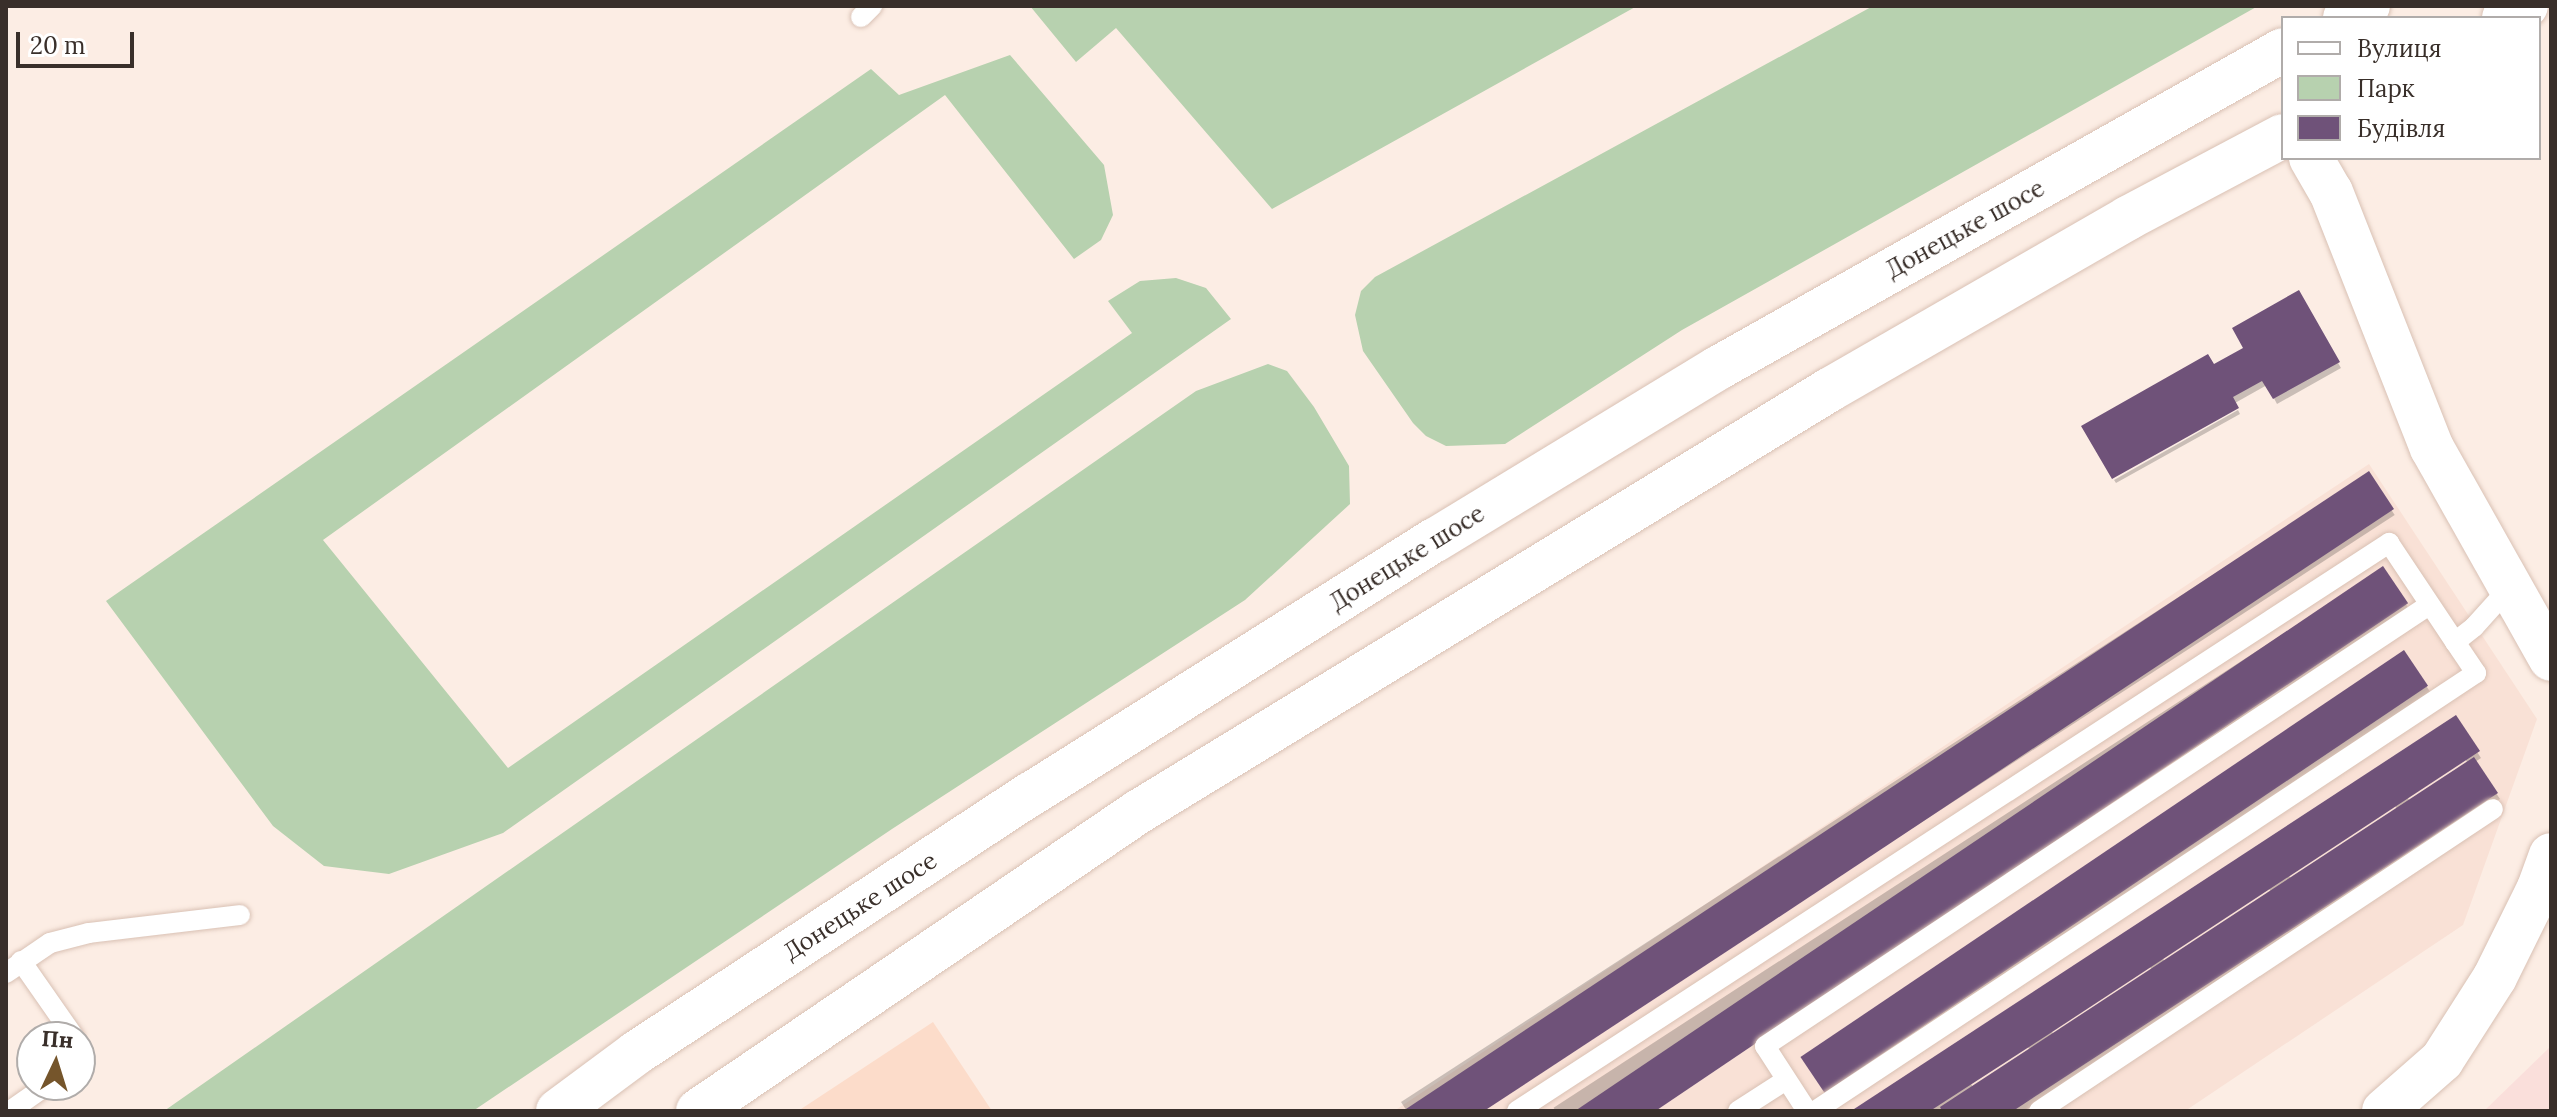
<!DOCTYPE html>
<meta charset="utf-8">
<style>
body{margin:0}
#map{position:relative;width:2557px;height:1117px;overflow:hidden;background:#fcede4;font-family:Lora,serif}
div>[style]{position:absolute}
.built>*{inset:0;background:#fcdcca}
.industrial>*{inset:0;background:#f9e1d6}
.medical>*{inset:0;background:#fadfdb}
.green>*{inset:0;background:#b7d1af}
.shadow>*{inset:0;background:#0003;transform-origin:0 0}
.building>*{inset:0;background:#6f5279;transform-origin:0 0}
.roads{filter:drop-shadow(0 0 2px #d9c1b4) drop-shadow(0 0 2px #d9c1b4)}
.service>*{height:20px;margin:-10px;padding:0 10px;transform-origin:10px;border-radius:10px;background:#fff}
.tertiary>*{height:44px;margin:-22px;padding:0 22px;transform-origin:22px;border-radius:22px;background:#fff}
.trunk>*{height:44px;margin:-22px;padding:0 22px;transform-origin:22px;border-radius:22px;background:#fff}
span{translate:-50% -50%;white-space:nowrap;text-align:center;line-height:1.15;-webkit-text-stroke:8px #fff;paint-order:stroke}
.street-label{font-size:24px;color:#392f2a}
.frame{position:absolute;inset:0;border:8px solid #392f2a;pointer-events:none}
.legend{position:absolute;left:2281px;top:16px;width:260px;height:144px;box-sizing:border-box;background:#fff;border:2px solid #b0acaa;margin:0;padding:10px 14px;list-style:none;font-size:24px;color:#392f2a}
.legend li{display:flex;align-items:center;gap:16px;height:40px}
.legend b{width:40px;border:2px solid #b0acaa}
.north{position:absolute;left:16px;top:1021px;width:80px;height:80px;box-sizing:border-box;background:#fff;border:2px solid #b0acaa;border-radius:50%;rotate:4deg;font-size:22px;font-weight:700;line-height:32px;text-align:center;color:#392f2a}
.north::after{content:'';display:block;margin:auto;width:28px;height:36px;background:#75552b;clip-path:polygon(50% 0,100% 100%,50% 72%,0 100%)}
.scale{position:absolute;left:16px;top:32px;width:118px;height:36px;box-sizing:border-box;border:4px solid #392f2a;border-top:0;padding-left:10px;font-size:24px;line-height:28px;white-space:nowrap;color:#392f2a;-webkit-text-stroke:6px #fff;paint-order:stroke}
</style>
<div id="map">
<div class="built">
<i style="clip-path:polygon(933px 1022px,992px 1111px,798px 1111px)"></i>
</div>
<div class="industrial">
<i style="clip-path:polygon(2369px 464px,2537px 719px,2463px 925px,2185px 1111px,1394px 1111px)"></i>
</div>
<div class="medical">
<i style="clip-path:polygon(2551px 1046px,2551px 1111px,2484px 1111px)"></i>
</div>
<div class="green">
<i style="clip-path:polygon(1030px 6px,1637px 6px,1272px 209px,1116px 28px,1076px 62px)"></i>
<i style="clip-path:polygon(1873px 6px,2258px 6px,1682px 330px,1505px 444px,1446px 446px,1426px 436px,1413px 423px,1363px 351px,1355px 315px,1361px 291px,1375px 277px)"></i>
<i style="clip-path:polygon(1010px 55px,1104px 165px,1113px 215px,1101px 240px,1074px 259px,945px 95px,323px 540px,508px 768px,1132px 333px,1108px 301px,1140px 281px,1176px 278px,1206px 288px,1231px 319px,503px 833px,389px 874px,324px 866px,273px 826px,106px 601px,871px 69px,899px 95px)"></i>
<i style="clip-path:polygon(1268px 364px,1287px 371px,1314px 407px,1349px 466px,1350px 504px,1245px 600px,892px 829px,473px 1111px,164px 1111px,1196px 391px)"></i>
</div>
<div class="shadow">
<i style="clip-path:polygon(2298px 293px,2341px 368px,2277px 404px,2267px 385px,2235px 403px,2213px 367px,2246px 348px)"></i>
<i style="clip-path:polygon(2238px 410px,2240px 414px,2116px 483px,2114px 480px)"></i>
<i style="left:2368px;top:474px;width:49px;height:1153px;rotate:57deg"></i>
<i style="left:2383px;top:569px;width:48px;height:989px;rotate:57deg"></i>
<i style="left:2404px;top:653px;width:47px;height:724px;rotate:56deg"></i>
<i style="clip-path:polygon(evenodd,2455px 718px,2481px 758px,2475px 762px,2500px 799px,2024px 1111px,1855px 1111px,2455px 718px,2465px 759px,2467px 762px,2410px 801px,2407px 797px,2465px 759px,2455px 718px,2395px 806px,2397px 809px,2291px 879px,2288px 874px,2395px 806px,2455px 718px,2269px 889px,2271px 892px,2165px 962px,2162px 957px,2269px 889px,2455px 718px,2150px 967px,2152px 970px,2054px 1035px,2051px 1030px,2150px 967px,2455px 718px,2027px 1046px,2030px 1050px,1973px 1087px,1971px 1084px,2027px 1046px)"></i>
</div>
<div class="building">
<i style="clip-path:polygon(2299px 290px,2340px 362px,2273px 399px,2262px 381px,2233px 397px,2239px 408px,2112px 479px,2081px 426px,2208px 354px,2214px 364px,2243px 348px,2232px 328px)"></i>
<i style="clip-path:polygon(2369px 471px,2394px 509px,1773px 921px,1484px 1111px,1403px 1111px)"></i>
<i style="left:2383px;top:566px;width:45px;height:994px;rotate:56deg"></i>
<i style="left:2404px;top:650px;width:43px;height:728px;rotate:56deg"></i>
<i style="clip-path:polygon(2456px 715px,2480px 751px,2049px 1034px,1930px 1111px,1851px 1111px)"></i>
<i style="clip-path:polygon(2474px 757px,2498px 793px,2246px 959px,2013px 1111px,1942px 1111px,1940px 1107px)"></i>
</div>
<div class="roads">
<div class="service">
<i style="left:861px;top:17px;width:16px;rotate:-45deg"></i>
<i style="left:21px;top:961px;width:93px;rotate:55.1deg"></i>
<i style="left:6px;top:973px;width:53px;rotate:-34.3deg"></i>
<i style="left:50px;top:943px;width:40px;rotate:-14.4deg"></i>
<i style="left:89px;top:933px;width:152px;rotate:-6.8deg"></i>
<i style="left:10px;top:1111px;width:45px;rotate:-35.1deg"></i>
<i style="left:1517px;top:1111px;width:1041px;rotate:-33.08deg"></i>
<i style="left:2389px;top:543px;width:119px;rotate:56.3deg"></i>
<i style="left:2455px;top:642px;width:24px;rotate:-38deg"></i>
<i style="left:2474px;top:627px;width:54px;rotate:-48deg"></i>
<i style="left:1738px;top:1111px;width:57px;rotate:-32.9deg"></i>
<i style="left:1807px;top:1111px;width:77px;rotate:-122.9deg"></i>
<i style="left:1765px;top:1046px;width:797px;rotate:-33.59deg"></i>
<i style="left:1815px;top:1111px;width:793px;rotate:-33.53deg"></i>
<i style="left:2476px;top:673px;width:37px;rotate:-124deg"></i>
<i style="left:2039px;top:1111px;width:545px;rotate:-33.63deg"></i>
</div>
<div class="tertiary">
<i style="left:2311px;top:158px;width:39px;rotate:60deg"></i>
<i style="left:2331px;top:192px;width:275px;rotate:68.5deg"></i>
<i style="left:2432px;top:448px;width:242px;rotate:60.6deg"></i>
<i style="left:2384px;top:1111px;width:77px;rotate:-41.3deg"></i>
<i style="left:2442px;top:1060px;width:98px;rotate:-57.4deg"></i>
<i style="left:2495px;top:977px;width:99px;rotate:-63.7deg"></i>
<i style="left:2539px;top:888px;width:35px;rotate:-70deg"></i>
</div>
<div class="trunk">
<i style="left:2345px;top:18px;width:26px;rotate:-28deg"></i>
<i style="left:2504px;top:18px;width:25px;rotate:-29deg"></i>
<i style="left:558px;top:1111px;width:97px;rotate:-36.6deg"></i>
<i style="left:636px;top:1053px;width:472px;rotate:-33.3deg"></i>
<i style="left:1031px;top:794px;width:477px;rotate:-32.2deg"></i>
<i style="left:1435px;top:540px;width:331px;rotate:-31.3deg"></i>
<i style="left:1718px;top:368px;width:648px;rotate:-29.37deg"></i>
<i style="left:698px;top:1111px;width:532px;rotate:-34.2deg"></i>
<i style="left:1138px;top:812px;width:810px;rotate:-31.41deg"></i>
<i style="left:1829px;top:390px;width:345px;rotate:-29.9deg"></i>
<i style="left:2128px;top:218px;width:175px;rotate:-27.9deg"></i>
</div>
</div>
<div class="street-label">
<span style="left:1965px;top:229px;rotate:-29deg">Донецьке шосе</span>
<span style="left:1407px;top:558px;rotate:-32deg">Донецьке шосе</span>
<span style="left:860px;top:906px;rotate:-33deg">Донецьке шосе</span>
</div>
<div class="frame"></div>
<ul class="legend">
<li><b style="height:10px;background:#fff"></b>Вулиця</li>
<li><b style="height:22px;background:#b7d1af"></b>Парк</li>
<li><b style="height:22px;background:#6f5279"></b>Будівля</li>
</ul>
<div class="north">Пн</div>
<div class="scale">20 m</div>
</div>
